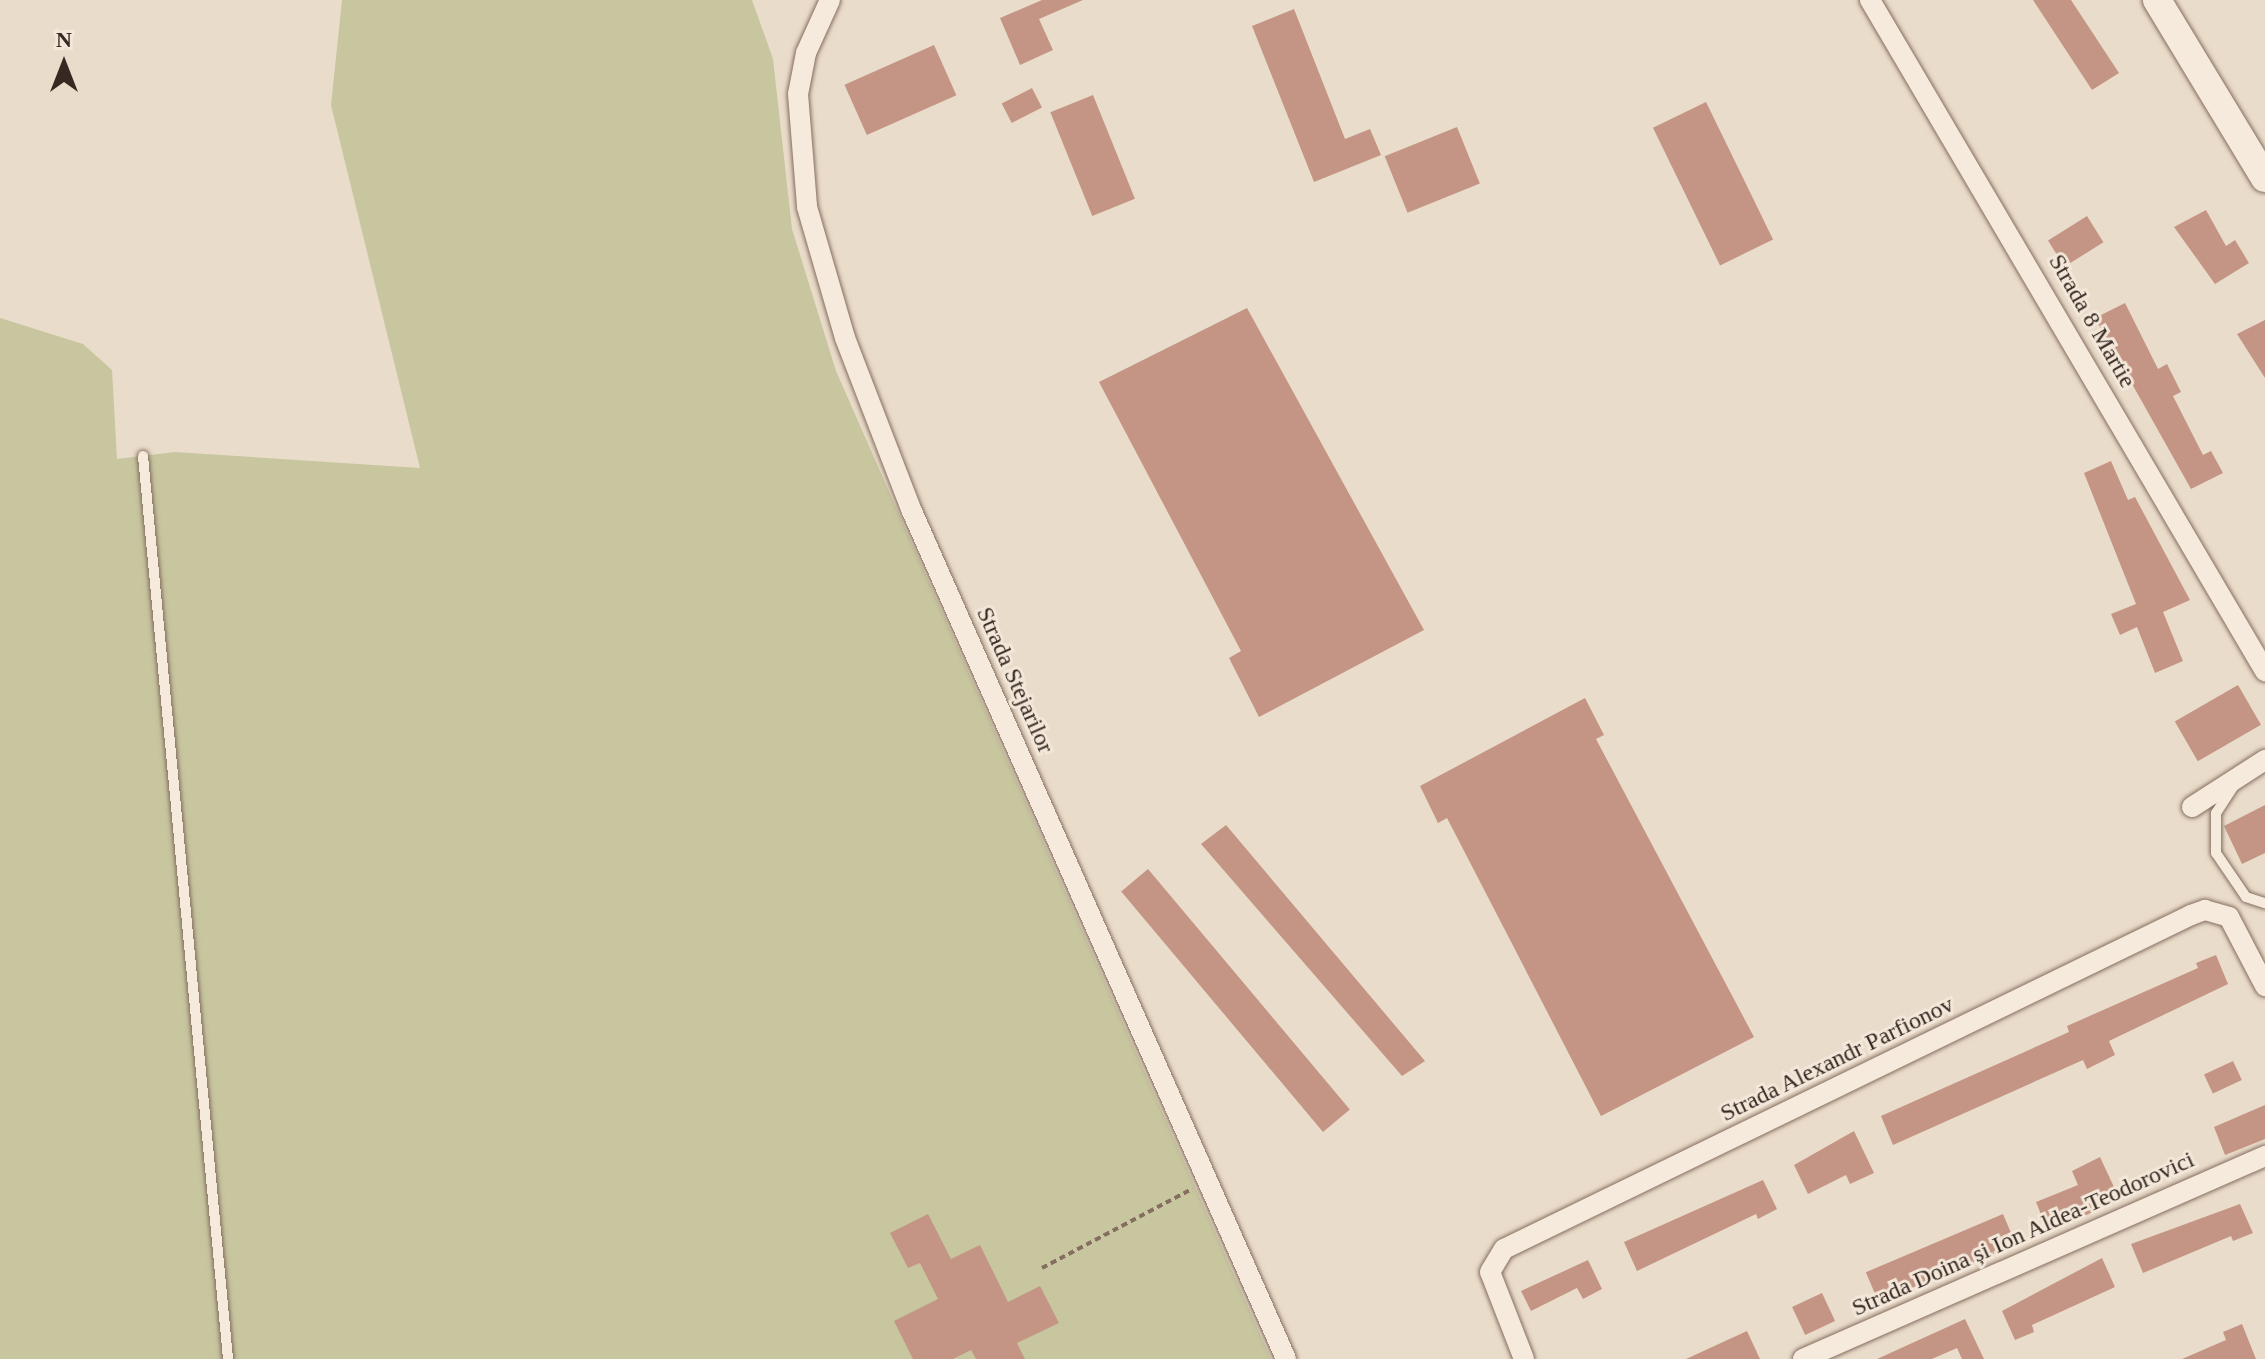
<!DOCTYPE html>
<meta charset="utf-8">
<style>
body{margin:0}
#map{position:relative;width:2265px;height:1359px;overflow:hidden;background:#eadcca;font-family:"Times New Roman",serif}
div>[style]{position:absolute}
.green>*{inset:0;background:#c7c69f}
.building>*{inset:0;background:#c49584;transform-origin:0 0}
.path>*{height:4px;margin-top:-2px;transform-origin:0;background:repeating-linear-gradient(90deg,#856e60 0 6px,transparent 0 10px)}
.roads{filter:drop-shadow(0 0 2px #856e60) drop-shadow(0 0 2px #856e60)}
.lane>*{height:10px;margin:-5px;padding:0 5px;transform-origin:5px;border-radius:5px;background:#f6eadd}
.street>*{height:20px;margin:-10px;padding:0 10px;transform-origin:10px;border-radius:10px;background:#f6eadd}
.secondary>*{height:28px;margin:-14px;padding:0 14px;transform-origin:14px;border-radius:14px;background:#f6eadd}
span{translate:-50% -50%;white-space:nowrap;text-align:center;line-height:1.15;-webkit-text-stroke:6px #f2e7d9;paint-order:stroke}
.street-label{font-size:24px;color:#372922}
.north{position:absolute;left:24px;top:24px;width:80px;height:80px;-webkit-text-stroke:6px #f2e7d9;paint-order:stroke;rotate:0deg;font-size:22px;font-weight:700;line-height:32px;text-align:center;color:#372922}
.north::after{content:'';display:block;margin:auto;width:28px;height:36px;background:#372922;clip-path:polygon(50% 0,100% 100%,50% 72%,0 100%)}
</style>
<div id="map">
<div class="green">
<i style="clip-path:polygon(342px 0,752px 0,773px 59px,792px 229px,836px 371px,1271px 1359px,0 1359px,0 318px,83px 344px,112px 370px,117px 459px,175px 452px,420px 468px,331px 105px)"></i>
</div>
<div class="building">
<i style="clip-path:polygon(1042px 0,1083px 0,1039px 19px,1053px 50px,1020px 65px,1000px 18px)"></i>
<i style="clip-path:polygon(2033px 0,2071px 0,2119px 73px,2092px 90px)"></i>
<i style="clip-path:polygon(1294px 9px,1345px 139px,1370px 129px,1381px 155px,1314px 182px,1252px 26px)"></i>
<i style="left:934px;top:45px;width:55px;height:98px;rotate:66deg"></i>
<i style="left:1032px;top:88px;width:22px;height:34px;rotate:63deg"></i>
<i style="left:1093px;top:95px;width:112px;height:46px;rotate:68deg"></i>
<i style="left:1706px;top:102px;width:153px;height:59px;rotate:64deg"></i>
<i style="left:1457px;top:127px;width:61px;height:78px;rotate:68deg"></i>
<i style="clip-path:polygon(2206px 210px,2226px 246px,2235px 240px,2249px 263px,2215px 284px,2174px 227px)"></i>
<i style="left:2087px;top:216px;width:31px;height:46px;rotate:58deg"></i>
<i style="clip-path:polygon(2125px 303px,2158px 369px,2167px 364px,2181px 392px,2173px 396px,2203px 455px,2211px 451px,2223px 473px,2191px 489px,2095px 318px)"></i>
<i style="clip-path:polygon(1247px 308px,1424px 630px,1259px 717px,1229px 658px,1241px 651px,1099px 382px)"></i>
<i style="clip-path:polygon(2265px 320px,2265px 378px,2237px 334px)"></i>
<i style="clip-path:polygon(2111px 461px,2128px 500px,2135px 497px,2190px 600px,2163px 612px,2183px 661px,2155px 673px,2137px 627px,2120px 635px,2111px 614px,2136px 604px,2084px 473px)"></i>
<i style="left:2238px;top:685px;width:46px;height:73px;rotate:60deg"></i>
<i style="clip-path:polygon(1585px 698px,1604px 735px,1596px 739px,1754px 1037px,1601px 1116px,1447px 818px,1438px 823px,1420px 786px)"></i>
<i style="clip-path:polygon(2265px 805px,2265px 853px,2242px 864px,2224px 826px)"></i>
<i style="clip-path:polygon(1226px 825px,1425px 1061px,1402px 1076px,1201px 844px)"></i>
<i style="left:1148px;top:869px;width:314px;height:35px;rotate:50deg"></i>
<i style="clip-path:polygon(2216px 955px,2228px 984px,2109px 1041px,2115px 1055px,2087px 1069px,2083px 1060px,1893px 1145px,1881px 1116px,2069px 1032px,2067px 1026px,2198px 968px,2196px 963px)"></i>
<i style="left:2233px;top:1061px;width:21px;height:32px;rotate:65deg"></i>
<i style="clip-path:polygon(2265px 1105px,2265px 1139px,2225px 1155px,2214px 1127px)"></i>
<i style="clip-path:polygon(1854px 1131px,1874px 1173px,1850px 1184px,1846px 1175px,1808px 1194px,1794px 1165px)"></i>
<i style="clip-path:polygon(2100px 1157px,2120px 1200px,2048px 1232px,2036px 1202px,2078px 1185px,2072px 1171px)"></i>
<i style="clip-path:polygon(1763px 1180px,1777px 1209px,1758px 1219px,1756px 1214px,1637px 1271px,1624px 1242px)"></i>
<i style="clip-path:polygon(2240px 1204px,2253px 1233px,2233px 1241px,2231px 1236px,2143px 1273px,2131px 1244px)"></i>
<i style="clip-path:polygon(928px 1214px,951px 1259px,980px 1245px,1008px 1302px,1040px 1286px,1059px 1323px,1017px 1343px,1025px 1359px,976px 1359px,971px 1350px,953px 1359px,913px 1359px,894px 1321px,938px 1299px,920px 1263px,908px 1268px,890px 1233px)"></i>
<i style="left:2003px;top:1214px;width:33px;height:149px;rotate:67deg"></i>
<i style="clip-path:polygon(2102px 1258px,2115px 1287px,2032px 1325px,2034px 1332px,2015px 1340px,2002px 1311px)"></i>
<i style="clip-path:polygon(1588px 1260px,1602px 1289px,1583px 1299px,1577px 1288px,1531px 1311px,1521px 1291px)"></i>
<i style="left:1822px;top:1293px;width:31px;height:33px;rotate:65deg"></i>
<i style="clip-path:polygon(1965px 1319px,1984px 1359px,1962px 1359px,1957px 1348px,1932px 1359px,1877px 1359px)"></i>
<i style="clip-path:polygon(2242px 1324px,2256px 1359px,2182px 1359px,2226px 1340px,2223px 1332px)"></i>
<i style="clip-path:polygon(1747px 1331px,1760px 1359px,1686px 1359px)"></i>
</div>
<div class="path">
<i style="left:1042px;top:1268px;width:170px;rotate:-27.8deg"></i>
</div>
<div class="roads">
<div class="lane">
<i style="left:143px;top:456px;width:907px;rotate:84.62deg"></i>
<i style="left:2233px;top:787px;width:31px;rotate:123deg"></i>
<i style="left:2216px;top:813px;width:40px;rotate:90deg"></i>
<i style="left:2216px;top:853px;width:53px;rotate:55.7deg"></i>
<i style="left:2246px;top:897px;width:20px;rotate:18deg"></i>
</div>
<div class="street">
<i style="left:830px;top:0;width:58px;rotate:114.4deg"></i>
<i style="left:806px;top:53px;width:42px;rotate:101deg"></i>
<i style="left:798px;top:94px;width:113px;rotate:85.4deg"></i>
<i style="left:807px;top:207px;width:136px;rotate:73.8deg"></i>
<i style="left:845px;top:338px;width:183px;rotate:68.9deg"></i>
<i style="left:911px;top:509px;width:929px;rotate:66.19deg"></i>
<i style="left:1870px;top:0;width:779px;rotate:59.52deg"></i>
<i style="left:2192px;top:807px;width:87px;rotate:-32.8deg"></i>
<i style="left:1524px;top:1359px;width:93px;rotate:-111.3deg"></i>
<i style="left:1490px;top:1272px;width:27px;rotate:-59deg"></i>
<i style="left:1504px;top:1249px;width:764px;rotate:-25.93deg"></i>
<i style="left:2191px;top:915px;width:15px;rotate:-20deg"></i>
<i style="left:2205px;top:910px;width:25px;rotate:16deg"></i>
<i style="left:2229px;top:917px;width:78px;rotate:62.4deg"></i>
<i style="left:1803px;top:1359px;width:505px;rotate:-23.72deg"></i>
</div>
<div class="secondary">
<i style="left:2157px;top:0;width:208px;rotate:58.8deg"></i>
</div>
</div>
<div class="street-label">
<span style="left:2092px;top:321px;rotate:60deg">Strada 8 Martie</span>
<span style="left:1015px;top:680px;rotate:66deg">Strada Stejarilor</span>
<span style="left:1837px;top:1059px;rotate:-26deg">Strada Alexandr Parfionov</span>
<span style="left:2023px;top:1234px;rotate:-24deg">Strada Doina și Ion Aldea-Teodorovici</span>
</div>
<div class="north">N</div>
</div>
